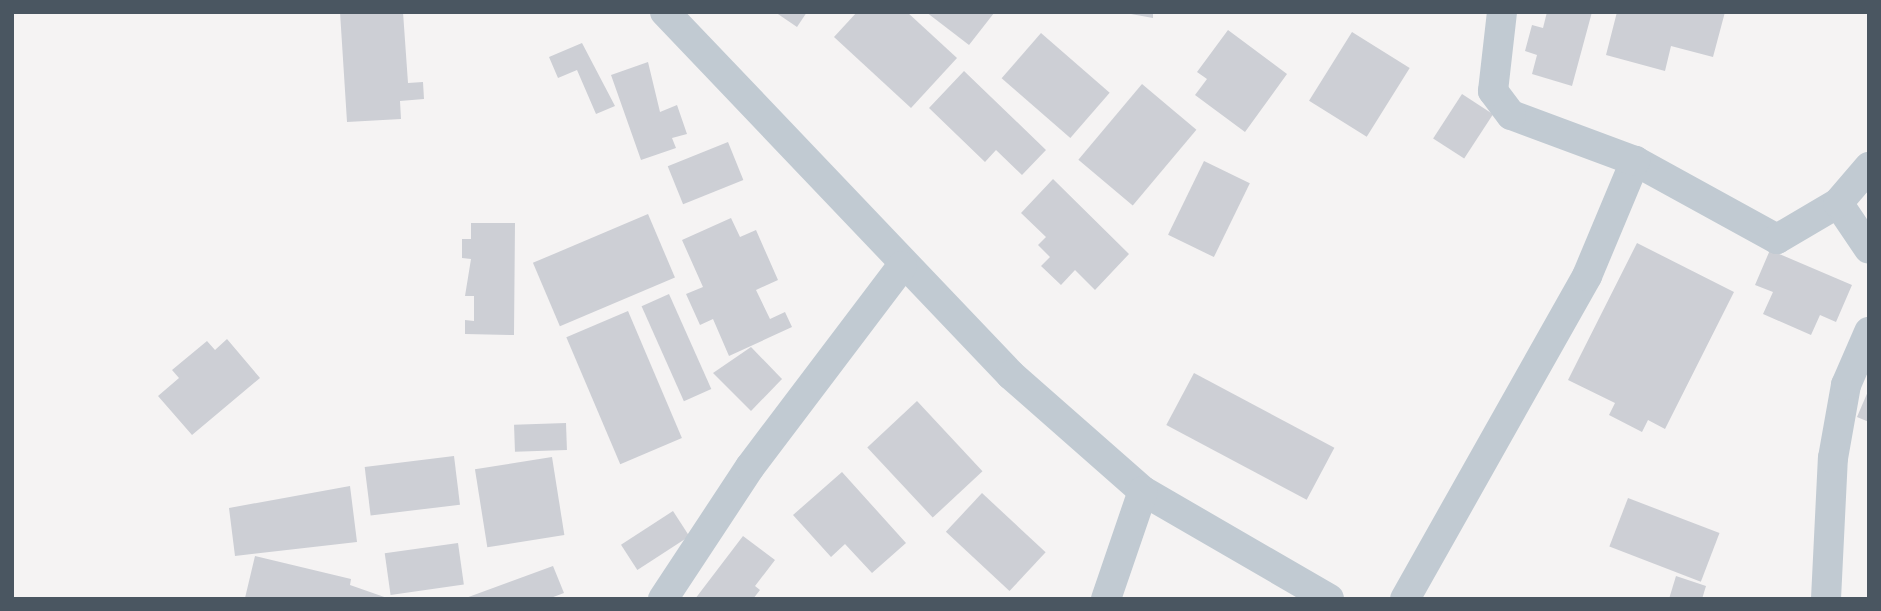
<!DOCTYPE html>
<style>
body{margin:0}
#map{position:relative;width:1881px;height:611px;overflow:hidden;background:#f5f3f3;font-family:Overpass,sans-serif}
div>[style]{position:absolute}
.building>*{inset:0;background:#cdcfd5;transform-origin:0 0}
.minor>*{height:30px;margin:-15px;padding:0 15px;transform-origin:15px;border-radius:15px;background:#c1cad2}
span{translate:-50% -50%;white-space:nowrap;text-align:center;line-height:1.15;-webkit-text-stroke:5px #fff;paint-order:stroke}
.frame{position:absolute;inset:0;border:14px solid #4a5661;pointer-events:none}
</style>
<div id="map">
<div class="building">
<i style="clip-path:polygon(340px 12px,403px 12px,408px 83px,423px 82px,424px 99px,400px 101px,401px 119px,347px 122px)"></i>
<i style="clip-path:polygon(775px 12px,807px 12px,797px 27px)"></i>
<i style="clip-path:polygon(857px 12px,907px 12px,957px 58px,911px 108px,834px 37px)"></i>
<i style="clip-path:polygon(926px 12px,992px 12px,994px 13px,969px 45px)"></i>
<i style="clip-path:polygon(1120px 12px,1153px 12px,1153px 18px)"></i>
<i style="clip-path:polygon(1547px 12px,1592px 12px,1572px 86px,1532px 74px,1537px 55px,1525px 51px,1532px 25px,1543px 28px)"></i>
<i style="clip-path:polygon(1617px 12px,1725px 12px,1713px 57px,1671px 46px,1665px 71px,1606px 55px)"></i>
<i style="clip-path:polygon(1228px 30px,1287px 74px,1245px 132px,1195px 95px,1207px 79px,1197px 72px)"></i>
<i style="left:1352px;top:32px;width:68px;height:81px;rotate:32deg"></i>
<i style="left:1041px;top:33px;width:91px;height:60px;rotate:41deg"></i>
<i style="clip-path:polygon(582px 43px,615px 106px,596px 114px,577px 70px,558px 78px,549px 57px)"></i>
<i style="clip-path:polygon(648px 62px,660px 112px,677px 105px,687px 134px,672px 138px,676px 148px,641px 160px,611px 75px)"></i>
<i style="clip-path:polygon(964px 71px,1046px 150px,1022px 175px,996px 150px,985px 162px,929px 108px)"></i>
<i style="left:1142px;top:84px;width:71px;height:99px;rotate:40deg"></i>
<i style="left:1462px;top:94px;width:37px;height:53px;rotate:33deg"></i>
<i style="left:728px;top:142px;width:41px;height:65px;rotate:68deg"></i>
<i style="left:1204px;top:161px;width:51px;height:82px;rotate:26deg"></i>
<i style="clip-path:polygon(1053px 179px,1129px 254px,1095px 290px,1075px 270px,1061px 285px,1041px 266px,1050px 257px,1038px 245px,1046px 237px,1021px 213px)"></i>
<i style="left:648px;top:214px;width:69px;height:125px;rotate:67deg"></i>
<i style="clip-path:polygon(731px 218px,740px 237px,756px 230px,778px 280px,756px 290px,770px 319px,785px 312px,792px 327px,729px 356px,713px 319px,700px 325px,686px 294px,703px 287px,682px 240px)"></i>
<i style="clip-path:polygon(471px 223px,515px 223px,514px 335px,465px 334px,465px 320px,474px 321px,474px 296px,465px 296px,471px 259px,462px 258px,462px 239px,471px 239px)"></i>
<i style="clip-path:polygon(1637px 243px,1734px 292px,1665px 429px,1648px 420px,1642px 432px,1609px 415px,1615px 403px,1568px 380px)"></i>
<i style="clip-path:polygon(1770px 250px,1852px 285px,1836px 322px,1820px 315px,1811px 335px,1763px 314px,1773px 292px,1755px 285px)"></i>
<i style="left:669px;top:294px;width:104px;height:30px;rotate:66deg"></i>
<i style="left:628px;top:311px;width:138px;height:67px;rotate:67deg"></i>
<i style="clip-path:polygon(227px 339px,260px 378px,192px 435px,158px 396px,179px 378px,172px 370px,207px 341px,215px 350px)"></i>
<i style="clip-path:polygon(751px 347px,782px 379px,751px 411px,713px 373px)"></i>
<i style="left:1194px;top:373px;width:159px;height:59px;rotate:28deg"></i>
<i style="clip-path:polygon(1869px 389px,1869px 422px,1857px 417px)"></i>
<i style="left:917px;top:401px;width:96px;height:68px;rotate:47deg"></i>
<i style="left:566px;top:423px;width:27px;height:52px;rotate:88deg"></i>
<i style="left:454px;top:456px;width:49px;height:90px;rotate:83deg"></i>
<i style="left:552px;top:457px;width:79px;height:78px;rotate:81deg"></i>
<i style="clip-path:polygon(842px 472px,906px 543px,872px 573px,845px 544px,831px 557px,793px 515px)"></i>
<i style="clip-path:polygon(350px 486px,357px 542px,235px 556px,229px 508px)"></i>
<i style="left:982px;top:493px;width:87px;height:53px;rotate:43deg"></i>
<i style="left:1628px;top:498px;width:98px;height:52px;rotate:21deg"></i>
<i style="left:673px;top:511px;width:30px;height:62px;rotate:57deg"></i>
<i style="clip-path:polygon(743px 536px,775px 560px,755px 586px,760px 590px,753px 599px,695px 599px)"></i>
<i style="left:458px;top:543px;width:42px;height:74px;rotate:82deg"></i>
<i style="clip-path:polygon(255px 556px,351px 579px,350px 585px,390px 599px,245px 598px)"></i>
<i style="clip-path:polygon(553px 566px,564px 593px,548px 599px,463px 599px)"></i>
<i style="clip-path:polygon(1676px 576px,1706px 586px,1702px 599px,1669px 599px)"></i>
</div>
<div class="minor">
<i style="left:665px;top:12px;width:501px;rotate:46.37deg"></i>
<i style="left:1011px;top:375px;width:176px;rotate:41.3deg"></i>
<i style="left:1143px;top:491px;width:215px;rotate:30.1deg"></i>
<i style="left:1635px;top:161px;width:162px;rotate:28.8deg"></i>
<i style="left:1777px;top:239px;width:71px;rotate:-30.5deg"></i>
<i style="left:1838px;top:203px;width:55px;rotate:56deg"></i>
<i style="left:1838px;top:203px;width:48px;rotate:-49.3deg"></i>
<i style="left:663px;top:599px;width:158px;rotate:-56.6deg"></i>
<i style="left:750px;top:467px;width:252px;rotate:-52.9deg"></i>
<i style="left:1106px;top:599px;width:114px;rotate:-71.1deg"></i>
<i style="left:1405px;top:599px;width:371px;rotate:-60.6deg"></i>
<i style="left:1587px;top:276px;width:125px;rotate:-67.3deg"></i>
<i style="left:1635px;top:161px;width:132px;rotate:-159.6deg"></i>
<i style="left:1511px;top:115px;width:30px;rotate:-127deg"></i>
<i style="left:1493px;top:91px;width:80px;rotate:-83.5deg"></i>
<i style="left:1826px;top:599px;width:141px;rotate:-87.2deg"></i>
<i style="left:1833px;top:458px;width:74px;rotate:-79.9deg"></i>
<i style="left:1846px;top:385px;width:58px;rotate:-66.5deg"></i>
</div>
<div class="frame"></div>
</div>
